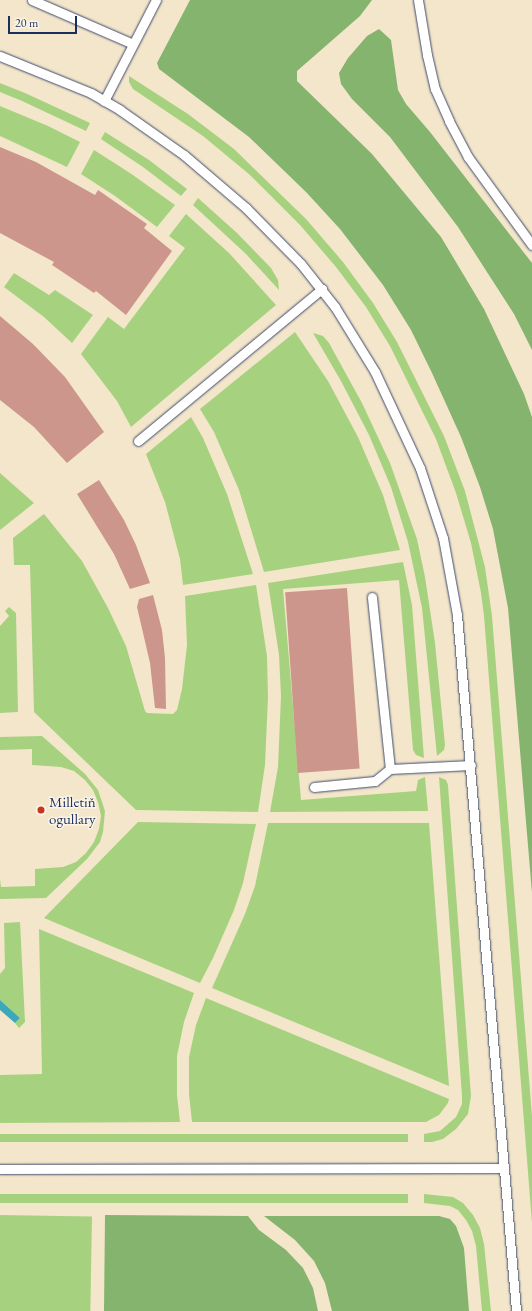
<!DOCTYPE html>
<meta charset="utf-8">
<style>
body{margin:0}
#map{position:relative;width:532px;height:1311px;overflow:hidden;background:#f4e6ca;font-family:"EB Garamond",serif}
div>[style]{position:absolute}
.green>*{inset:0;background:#a6d27f;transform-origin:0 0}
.forest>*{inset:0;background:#84b46e}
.water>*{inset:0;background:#3ba9ba}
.building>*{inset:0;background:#cd968c;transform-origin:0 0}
.roads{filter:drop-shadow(0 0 1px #3c4a6e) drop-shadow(0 0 1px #3c4a6e)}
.service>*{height:9px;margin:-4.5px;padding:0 4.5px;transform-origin:4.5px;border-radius:4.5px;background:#fff}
.dots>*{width:11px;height:11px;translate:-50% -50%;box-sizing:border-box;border:2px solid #fcf5e5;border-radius:50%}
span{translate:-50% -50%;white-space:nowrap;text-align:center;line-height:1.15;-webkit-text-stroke:3px #fcf5e5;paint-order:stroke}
.poi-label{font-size:15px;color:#1b2f5e}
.left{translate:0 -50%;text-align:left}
.scale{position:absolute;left:8px;top:16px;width:69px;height:18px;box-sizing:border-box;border:2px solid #1b2f5e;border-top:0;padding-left:5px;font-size:12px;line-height:14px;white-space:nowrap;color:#1b2f5e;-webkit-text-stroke:3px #fcf5e5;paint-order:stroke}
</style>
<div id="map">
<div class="green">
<i style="clip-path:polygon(129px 76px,188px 114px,234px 149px,306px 219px,343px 262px,373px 303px,397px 342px,444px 436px,465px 491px,485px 567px,492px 616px,532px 1116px,532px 1223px,484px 616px,481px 593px,471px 543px,456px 493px,436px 439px,390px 346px,366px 307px,336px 267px,300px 225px,250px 175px,203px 136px,133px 89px,129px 82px)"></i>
<i style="clip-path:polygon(0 83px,25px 93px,90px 123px,86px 131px,22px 101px,0 92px)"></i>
<i style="clip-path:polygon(0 106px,48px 126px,80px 142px,67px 167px,0 136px)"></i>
<i style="clip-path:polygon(105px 132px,149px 160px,187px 189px,181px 196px,143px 167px,101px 139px)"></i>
<i style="clip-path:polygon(94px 150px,130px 173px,175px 205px,157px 227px,115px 196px,81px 174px)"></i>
<i style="clip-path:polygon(198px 198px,237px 233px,271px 268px,278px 280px,279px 290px,246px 254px,193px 205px)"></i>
<i style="clip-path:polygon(186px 214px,229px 253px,276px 305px,131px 427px,117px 401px,81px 354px,108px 317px,124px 329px,185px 248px,169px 236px)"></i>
<i style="clip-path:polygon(14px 273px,49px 295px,55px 290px,93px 315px,72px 343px,44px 317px,4px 287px)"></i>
<i style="clip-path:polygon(295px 332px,328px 381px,358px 437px,383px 495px,400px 550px,264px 572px,239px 490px,214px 432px,200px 409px)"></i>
<i style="clip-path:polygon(313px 333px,323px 336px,329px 343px,362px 403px,390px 463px,417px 539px,425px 577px,435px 643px,445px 745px,444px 750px,437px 756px,422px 608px,408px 542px,391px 487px,369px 435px,341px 381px)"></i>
<i style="clip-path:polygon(191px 417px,203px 438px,227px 494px,253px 574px,183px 585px,180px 559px,165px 502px,146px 454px)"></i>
<i style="clip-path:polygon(0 473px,34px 503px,0 530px)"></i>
<i style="clip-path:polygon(44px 514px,82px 561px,108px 608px,126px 646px,145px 711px,147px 713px,173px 714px,177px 710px,182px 689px,187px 645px,185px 596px,256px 585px,267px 656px,268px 697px,265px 765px,258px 812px,136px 810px,34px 712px,30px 565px,14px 565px,13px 538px)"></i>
<i style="clip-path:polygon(403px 562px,412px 605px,424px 758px,416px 755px,413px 750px,399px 580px,283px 589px,301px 800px,416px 791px,418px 780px,425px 777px,428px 811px,270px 812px,278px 767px,281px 696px,279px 655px,268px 583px)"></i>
<i style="clip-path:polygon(9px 607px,16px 613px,18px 712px,0 713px,0 626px,9px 616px,5px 611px)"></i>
<i style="clip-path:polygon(42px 736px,85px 774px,98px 790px,105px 811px,103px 832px,100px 842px,87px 859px,46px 898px,0 899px,0 879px,1px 887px,35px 886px,35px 869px,63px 867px,76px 862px,86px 853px,94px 842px,99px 829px,101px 816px,98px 802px,93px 790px,85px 780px,74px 771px,61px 767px,32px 765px,32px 749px,0 750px,0 737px)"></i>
<i style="clip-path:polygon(439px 777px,446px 780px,448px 785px,471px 1096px,468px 1114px,456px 1129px,443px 1139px,432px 1142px,424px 1142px,424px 1134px,440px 1131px,456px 1117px,462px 1104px,462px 1096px)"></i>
<i style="clip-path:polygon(138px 822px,256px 824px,243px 883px,234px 910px,213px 958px,200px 983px,44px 918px)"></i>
<i style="clip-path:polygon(268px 823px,429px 823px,449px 1086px,212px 988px,245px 914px,255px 886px)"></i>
<i style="clip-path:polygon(20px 922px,25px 1022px,19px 1028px,15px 1023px,20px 1018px,0 1000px,0 974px,5px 968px,4px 923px)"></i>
<i style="clip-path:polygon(39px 929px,194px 993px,184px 1022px,177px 1056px,177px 1095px,180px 1122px,0 1123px,0 1075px,42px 1074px)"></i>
<i style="clip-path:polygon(206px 998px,449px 1099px,448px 1103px,439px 1115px,426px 1122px,192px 1122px,189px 1094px,189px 1057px,196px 1025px)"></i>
<i style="left:408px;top:1134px;width:8px;height:408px;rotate:90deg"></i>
<i style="left:408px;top:1194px;width:9px;height:408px;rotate:90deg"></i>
<i style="clip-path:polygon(424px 1194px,453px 1197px,463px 1203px,473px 1215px,480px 1228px,484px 1244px,491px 1311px,482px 1311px,476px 1246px,472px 1231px,466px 1220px,458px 1210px,450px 1206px,424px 1203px)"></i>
<i style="left:0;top:1215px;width:92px;height:96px;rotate:1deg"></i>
</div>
<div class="forest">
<i style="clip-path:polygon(190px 0,372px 0,360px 16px,297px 71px,297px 81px,372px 154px,441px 237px,484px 309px,524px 394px,532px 417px,532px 893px,508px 608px,493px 529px,480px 487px,461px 437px,432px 373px,411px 330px,383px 285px,340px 229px,306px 192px,249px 137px,159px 69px,157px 63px)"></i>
<i style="clip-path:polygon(379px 29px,391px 40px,398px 90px,406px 104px,430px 132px,532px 263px,532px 350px,514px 314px,458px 227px,390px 137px,352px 99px,341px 84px,339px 73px,348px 58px,367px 36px)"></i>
<i style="clip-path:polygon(105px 1215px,248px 1216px,259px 1230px,286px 1250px,303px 1268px,313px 1288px,318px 1311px,104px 1311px)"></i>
<i style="clip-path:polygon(264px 1216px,439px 1216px,450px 1219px,456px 1226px,464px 1248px,469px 1311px,332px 1311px,325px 1283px,314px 1261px,295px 1240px)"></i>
</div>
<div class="water">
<i style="clip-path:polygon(0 1000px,20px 1018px,15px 1023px,0 1010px)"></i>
</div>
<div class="building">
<i style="clip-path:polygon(0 147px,36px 162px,95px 195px,98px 190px,147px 224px,144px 228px,172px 251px,126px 315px,96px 291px,94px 293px,52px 265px,54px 262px,0 233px)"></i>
<i style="clip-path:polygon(0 316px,33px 344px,65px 377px,104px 432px,67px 463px,34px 427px,0 400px)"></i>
<i style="clip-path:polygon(99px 480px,124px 520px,136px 545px,150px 583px,130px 589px,114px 554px,77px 494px)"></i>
<i style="left:347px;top:588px;width:181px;height:62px;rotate:86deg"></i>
<i style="clip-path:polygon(153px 595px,162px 630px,165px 658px,166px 709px,155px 708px,150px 663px,137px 607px,139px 599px)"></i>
</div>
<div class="roads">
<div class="service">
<i style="left:32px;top:0;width:110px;rotate:23.5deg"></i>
<i style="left:418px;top:0;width:56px;rotate:80.7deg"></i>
<i style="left:427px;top:55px;width:35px;rotate:77deg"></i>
<i style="left:435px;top:89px;width:35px;rotate:66deg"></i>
<i style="left:449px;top:121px;width:41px;rotate:62.2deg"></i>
<i style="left:468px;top:157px;width:109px;rotate:54deg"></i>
<i style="left:0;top:56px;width:98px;rotate:22.1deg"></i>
<i style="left:91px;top:93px;width:34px;rotate:30deg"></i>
<i style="left:120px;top:110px;width:78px;rotate:35.1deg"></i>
<i style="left:184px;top:155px;width:82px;rotate:40.5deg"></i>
<i style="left:246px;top:208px;width:78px;rotate:45.5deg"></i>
<i style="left:301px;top:264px;width:55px;rotate:51.7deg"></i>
<i style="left:335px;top:307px;width:76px;rotate:58.4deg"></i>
<i style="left:375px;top:372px;width:106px;rotate:64.9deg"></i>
<i style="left:420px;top:468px;width:74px;rotate:71.8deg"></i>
<i style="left:443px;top:538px;width:78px;rotate:79.7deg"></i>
<i style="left:457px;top:615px;width:698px;rotate:85.15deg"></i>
<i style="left:104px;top:101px;width:114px;rotate:-62.8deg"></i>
<i style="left:138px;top:441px;width:239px;rotate:-39.6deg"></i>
<i style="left:390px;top:769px;width:81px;rotate:-2.8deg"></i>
<i style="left:314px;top:787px;width:61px;rotate:-5.6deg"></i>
<i style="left:375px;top:781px;width:19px;rotate:-39deg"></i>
<i style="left:390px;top:769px;width:173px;rotate:-96deg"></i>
<i style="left:0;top:1169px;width:503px;rotate:-0.11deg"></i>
</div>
</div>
<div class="dots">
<i style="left:41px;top:810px;background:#c8321e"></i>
</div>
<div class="poi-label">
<span class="left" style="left:49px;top:810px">Milletiň<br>ogullary</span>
</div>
<div class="scale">20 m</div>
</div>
